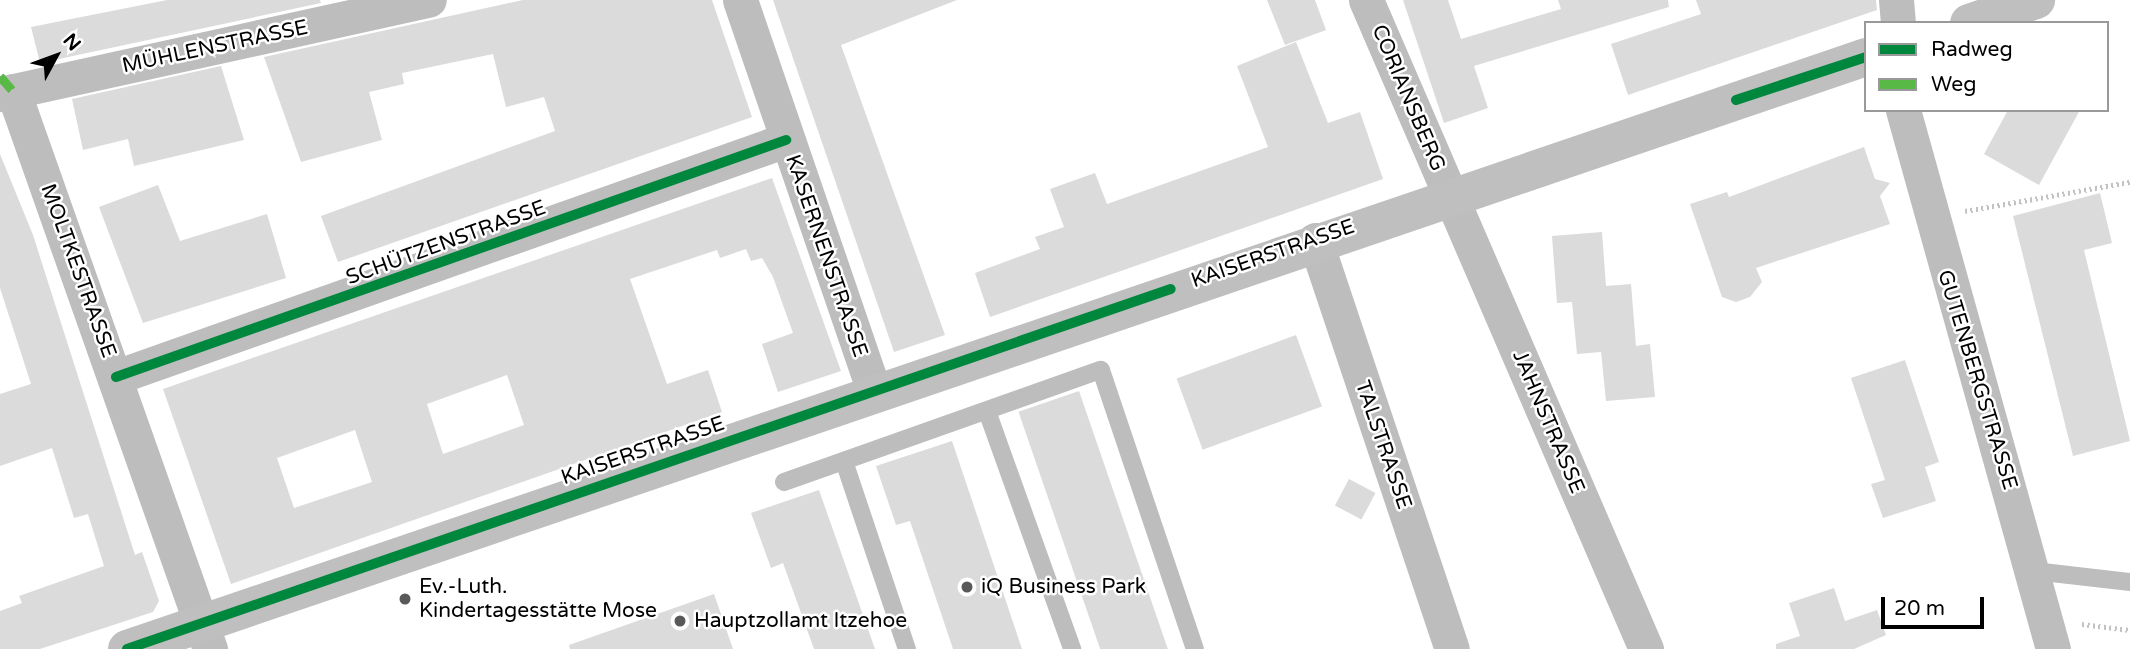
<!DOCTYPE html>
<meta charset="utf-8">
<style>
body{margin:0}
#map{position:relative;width:2130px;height:649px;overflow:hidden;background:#fff;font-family:"Varela Round",sans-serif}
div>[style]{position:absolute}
.building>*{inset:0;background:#dbdbdb;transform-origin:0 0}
.path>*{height:4.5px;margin-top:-2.25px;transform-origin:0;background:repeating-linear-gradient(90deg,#c2c2c2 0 2px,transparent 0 5.5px)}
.lane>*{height:18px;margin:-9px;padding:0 9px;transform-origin:9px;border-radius:9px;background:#bdbdbd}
.street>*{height:35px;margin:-17.5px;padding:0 17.5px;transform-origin:17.5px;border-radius:17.5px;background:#bdbdbd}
.secondary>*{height:38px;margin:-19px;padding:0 19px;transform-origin:19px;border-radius:19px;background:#bfbfbf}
.quiet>*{height:9px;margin-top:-4.5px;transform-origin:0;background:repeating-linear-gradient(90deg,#58b947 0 18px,transparent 0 27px)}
.cycleway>*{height:10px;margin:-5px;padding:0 5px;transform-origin:5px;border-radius:5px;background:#00873e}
.dots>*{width:19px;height:19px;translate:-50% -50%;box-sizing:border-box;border:4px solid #fff;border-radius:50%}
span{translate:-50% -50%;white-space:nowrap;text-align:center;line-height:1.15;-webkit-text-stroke:5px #fff;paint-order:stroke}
.street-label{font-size:21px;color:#000}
.poi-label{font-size:21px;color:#000}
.left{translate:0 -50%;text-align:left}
.legend{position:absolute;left:1864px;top:21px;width:245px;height:91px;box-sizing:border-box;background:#fff;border:2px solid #999;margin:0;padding:9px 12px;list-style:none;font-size:21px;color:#000}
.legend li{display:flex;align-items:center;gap:14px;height:35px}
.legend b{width:35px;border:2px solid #999}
.north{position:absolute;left:21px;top:21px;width:70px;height:70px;-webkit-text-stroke:5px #fff;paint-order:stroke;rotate:49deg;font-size:19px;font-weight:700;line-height:28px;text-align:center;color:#000}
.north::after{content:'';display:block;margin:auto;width:24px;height:32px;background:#000;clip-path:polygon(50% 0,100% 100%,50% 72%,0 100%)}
.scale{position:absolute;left:1881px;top:597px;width:103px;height:32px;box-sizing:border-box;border:4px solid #000;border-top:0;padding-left:9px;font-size:21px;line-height:24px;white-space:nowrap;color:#000;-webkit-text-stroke:5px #fff;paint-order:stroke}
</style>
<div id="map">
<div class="building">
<i style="clip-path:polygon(167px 0,320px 0,321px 3px,40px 63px,31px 27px)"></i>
<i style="clip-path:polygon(523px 0,712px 0,752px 117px,338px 262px,321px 216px,555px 131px,544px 97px,506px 107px,493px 54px,402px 73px,404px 84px,369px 92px,382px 140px,301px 162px,264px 57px)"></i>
<i style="clip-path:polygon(773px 0,957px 0,841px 45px,945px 335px,894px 352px)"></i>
<i style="clip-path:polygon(1267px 0,1315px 0,1326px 30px,1285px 45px)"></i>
<i style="clip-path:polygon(1403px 0,1448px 0,1461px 39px,1561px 9px,1558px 0,1668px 0,1669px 7px,1474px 66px,1488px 108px,1444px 123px)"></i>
<i style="clip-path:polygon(1696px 0,1876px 0,1877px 10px,1628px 95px,1611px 44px,1701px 14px)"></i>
<i style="clip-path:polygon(1296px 42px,1328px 123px,1360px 112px,1383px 179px,990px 317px,975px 273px,1040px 249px,1035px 237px,1064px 227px,1050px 189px,1095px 173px,1107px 204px,1268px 147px,1237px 66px)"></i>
<i style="clip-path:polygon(221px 66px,244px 140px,134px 166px,128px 139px,83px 150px,72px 99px)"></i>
<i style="clip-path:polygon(2008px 110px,2080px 110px,2039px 185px,1984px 154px)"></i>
<i style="clip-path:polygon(1864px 147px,1875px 179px,1890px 183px,1880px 196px,1890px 224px,1756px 268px,1762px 282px,1750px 297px,1736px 302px,1722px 297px,1690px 204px,1727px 192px,1729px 197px)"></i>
<i style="clip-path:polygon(0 154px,33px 235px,135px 555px,142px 552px,159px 601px,153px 612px,40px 649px,0 649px,0 611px,22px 603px,19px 596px,104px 566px,88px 514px,74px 518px,52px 448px,0 466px,0 394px,31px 384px,0 288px)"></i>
<i style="clip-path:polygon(evenodd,772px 178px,841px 371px,778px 392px,762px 344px,793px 333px,773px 277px,762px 258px,751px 261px,746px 249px,720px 258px,717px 250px,630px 279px,667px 384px,708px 370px,722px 412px,231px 584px,163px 389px,772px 178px,507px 375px,524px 425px,443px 454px,427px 404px,507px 375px,772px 178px,355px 430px,372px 482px,294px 508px,277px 458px,355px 430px)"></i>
<i style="clip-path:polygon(158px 185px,180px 241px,267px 214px,286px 278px,143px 323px,99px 207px)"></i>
<i style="clip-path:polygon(2100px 193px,2112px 243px,2084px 250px,2130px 441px,2073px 456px,2013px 216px)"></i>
<i style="clip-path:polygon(1602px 232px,1606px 286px,1631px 284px,1636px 346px,1650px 344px,1655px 397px,1606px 401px,1601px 352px,1577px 354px,1572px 302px,1557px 303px,1552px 236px)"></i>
<i style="left:1296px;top:335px;width:76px;height:127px;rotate:70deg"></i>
<i style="clip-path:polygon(1905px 360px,1939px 462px,1925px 467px,1936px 501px,1883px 518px,1871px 484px,1885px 480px,1851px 378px)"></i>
<i style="left:1079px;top:391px;width:273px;height:64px;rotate:71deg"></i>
<i style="clip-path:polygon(952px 441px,1022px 649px,953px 649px,910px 521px,896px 525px,876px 466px)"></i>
<i style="left:1349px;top:479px;width:30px;height:30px;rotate:28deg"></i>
<i style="clip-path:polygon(819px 490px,875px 649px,814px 649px,783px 563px,771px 568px,751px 513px)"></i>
<i style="clip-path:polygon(1834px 588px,1845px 621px,1877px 610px,1886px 635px,1854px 649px,1776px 649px,1776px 644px,1800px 636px,1789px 603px)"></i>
<i style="clip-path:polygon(714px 594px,733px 649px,570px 649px,569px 645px)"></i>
</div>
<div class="path">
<i style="left:1965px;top:211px;width:168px;rotate:-10deg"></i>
<i style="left:2082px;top:624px;width:48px;rotate:7.1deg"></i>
</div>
<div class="lane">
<i style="left:987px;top:411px;width:253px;rotate:70.3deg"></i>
<i style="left:844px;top:461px;width:198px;rotate:71.5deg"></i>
<i style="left:784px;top:482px;width:336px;rotate:-19.5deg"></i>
<i style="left:1101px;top:370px;width:294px;rotate:71.4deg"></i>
<i style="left:2034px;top:571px;width:97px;rotate:6.5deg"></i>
</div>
<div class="street">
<i style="left:740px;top:0;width:414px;rotate:71.1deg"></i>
<i style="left:1366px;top:0;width:707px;rotate:66.66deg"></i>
<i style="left:1896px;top:0;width:23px;rotate:85deg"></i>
<i style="left:13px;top:91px;width:592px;rotate:70.55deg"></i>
<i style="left:0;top:94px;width:439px;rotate:-12.4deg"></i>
<i style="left:1903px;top:110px;width:559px;rotate:74.45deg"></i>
<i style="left:1315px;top:240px;width:431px;rotate:71.5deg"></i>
<i style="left:116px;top:377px;width:711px;rotate:-19.48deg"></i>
</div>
<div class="secondary">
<i style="left:1969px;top:23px;width:71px;rotate:-18.9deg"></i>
<i style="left:127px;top:649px;width:1837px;rotate:-18.8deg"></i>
</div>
<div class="quiet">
<i style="left:0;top:76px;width:20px;rotate:49deg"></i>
</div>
<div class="cycleway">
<i style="left:1736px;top:100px;width:137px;rotate:-18.3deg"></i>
<i style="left:116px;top:377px;width:711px;rotate:-19.48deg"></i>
<i style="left:127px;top:649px;width:1104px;rotate:-19.03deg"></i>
</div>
<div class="dots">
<i style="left:967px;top:587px;background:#595959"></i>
<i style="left:405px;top:599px;background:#595959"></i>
<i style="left:680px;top:621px;background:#595959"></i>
</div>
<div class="street-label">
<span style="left:215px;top:47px;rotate:-12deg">MÜHLENSTRASSE</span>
<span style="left:1408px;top:98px;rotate:67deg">CORIANSBERG</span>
<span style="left:446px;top:243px;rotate:-20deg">SCHÜTZENSTRASSE</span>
<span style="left:1273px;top:254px;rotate:-19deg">KAISERSTRASSE</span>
<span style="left:826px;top:256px;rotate:71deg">KASERNENSTRASSE</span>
<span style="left:78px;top:271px;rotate:70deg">MOLTKESTRASSE</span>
<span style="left:1977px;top:380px;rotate:73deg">GUTENBERGSTRASSE</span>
<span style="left:1548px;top:422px;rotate:67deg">JAHNSTRASSE</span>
<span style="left:1383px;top:445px;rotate:71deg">TALSTRASSE</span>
<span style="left:643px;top:451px;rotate:-19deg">KAISERSTRASSE</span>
</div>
<div class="poi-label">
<span class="left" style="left:419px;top:599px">Ev.-Luth.<br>Kindertagesstätte Mose</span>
<span class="left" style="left:981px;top:587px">iQ Business Park</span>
<span class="left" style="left:694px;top:621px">Hauptzollamt Itzehoe</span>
</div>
<ul class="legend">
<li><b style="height:9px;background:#00873e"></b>Radweg</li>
<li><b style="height:9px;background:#58b947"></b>Weg</li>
</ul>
<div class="north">N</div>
<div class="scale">20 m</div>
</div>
